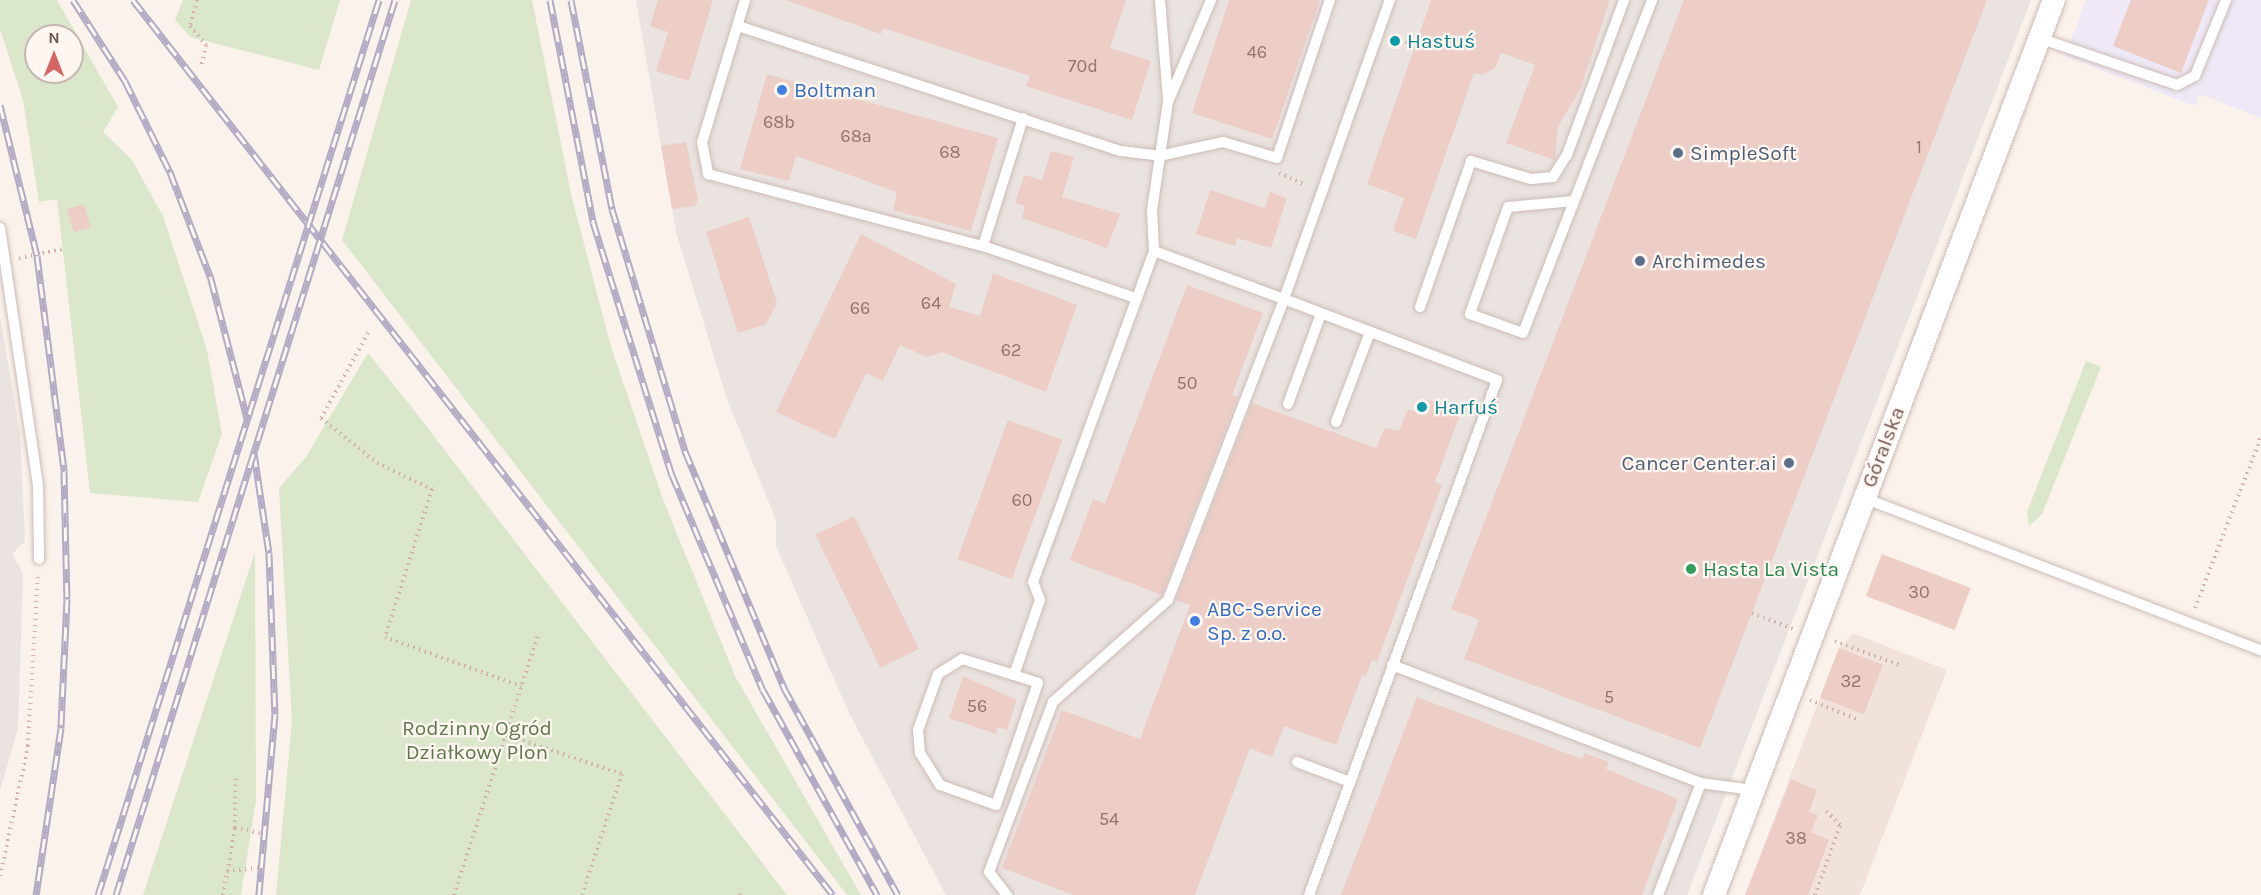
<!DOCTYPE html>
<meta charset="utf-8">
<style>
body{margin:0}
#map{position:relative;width:2261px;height:895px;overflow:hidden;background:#faf2eb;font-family:Karla,sans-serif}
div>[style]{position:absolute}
.residential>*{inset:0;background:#f1e3db}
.industrial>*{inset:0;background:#eae3e0}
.education>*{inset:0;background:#efe8f7}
.green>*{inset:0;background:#dbe7cb}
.building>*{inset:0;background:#eccec6;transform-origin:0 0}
.path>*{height:4px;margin-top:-2px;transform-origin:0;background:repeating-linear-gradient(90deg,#d1b1a9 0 1.5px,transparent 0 6px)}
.roads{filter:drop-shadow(0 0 2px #cdbbb5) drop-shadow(0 0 2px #cdbbb5)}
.lane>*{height:10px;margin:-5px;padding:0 5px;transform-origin:5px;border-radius:5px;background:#fff}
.street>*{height:22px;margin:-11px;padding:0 11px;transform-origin:11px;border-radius:11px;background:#fff}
.rail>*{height:7px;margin-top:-3.5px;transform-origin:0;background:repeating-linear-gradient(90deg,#fdf6f1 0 14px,#b3aac4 0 28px);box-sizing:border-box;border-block:2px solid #b3aac4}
.dots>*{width:16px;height:16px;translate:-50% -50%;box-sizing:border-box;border:3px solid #fdf6f1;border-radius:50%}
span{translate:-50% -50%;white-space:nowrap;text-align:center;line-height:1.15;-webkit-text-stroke:4.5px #fdf6f1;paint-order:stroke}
.number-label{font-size:18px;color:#91756e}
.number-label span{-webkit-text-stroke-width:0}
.culture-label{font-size:21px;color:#0d838f}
.left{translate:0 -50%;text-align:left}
.shop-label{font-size:21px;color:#366cbe}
.service-label{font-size:21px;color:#4e5e75}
.right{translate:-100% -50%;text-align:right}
.street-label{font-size:21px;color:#735751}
.leisure-label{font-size:21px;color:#27864d}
.park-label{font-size:21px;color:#5f774b}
.north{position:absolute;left:24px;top:24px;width:60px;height:60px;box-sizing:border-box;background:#fdf6f1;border:2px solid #c6b6b1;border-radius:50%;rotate:0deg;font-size:16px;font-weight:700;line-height:24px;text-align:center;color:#735751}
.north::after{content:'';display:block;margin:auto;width:21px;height:27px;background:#d46561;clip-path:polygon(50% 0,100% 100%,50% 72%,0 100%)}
</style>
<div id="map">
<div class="residential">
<i style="clip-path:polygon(1853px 633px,1947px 670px,1860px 895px,1745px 895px,1839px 648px)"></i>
</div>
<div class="industrial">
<i style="clip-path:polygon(636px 0,2031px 0,1687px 895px,946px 895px,849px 713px,776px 546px,776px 520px,727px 399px,676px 232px)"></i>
<i style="clip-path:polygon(0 316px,20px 433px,25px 541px,12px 554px,23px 573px,18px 729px,0 790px)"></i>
</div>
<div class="education">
<i style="clip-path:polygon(2086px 0,2261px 0,2261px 118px,2200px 94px,2195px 106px,2065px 56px)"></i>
</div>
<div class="green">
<i style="clip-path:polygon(evenodd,0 0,57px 0,118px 107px,103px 132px,132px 160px,163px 216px,207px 350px,222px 434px,198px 502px,90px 493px,57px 199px,39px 202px,23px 100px,0 29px,0 0,36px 36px,72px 36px,72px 72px,36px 72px,36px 36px)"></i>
<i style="clip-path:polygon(183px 0,340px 0,319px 70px,190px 37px,175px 20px)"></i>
<i style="clip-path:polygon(411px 0,532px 0,571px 194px,611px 347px,664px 502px,735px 676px,861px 895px,847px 895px,342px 240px)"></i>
<i style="clip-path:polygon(368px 353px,410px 405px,787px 895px,276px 895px,292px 721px,279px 488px,306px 457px)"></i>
<i style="clip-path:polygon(2086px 361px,2101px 367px,2042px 514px,2029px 526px,2027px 512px)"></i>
<i style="clip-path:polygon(255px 552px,256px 800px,241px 895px,143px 895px)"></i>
</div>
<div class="building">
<i style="clip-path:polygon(658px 0,713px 0,689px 81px,656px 71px,668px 32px,650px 26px)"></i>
<i style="clip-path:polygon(786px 0,1126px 0,1110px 48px,1151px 61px,1132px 120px,1026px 86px,1030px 76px,883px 28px,881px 34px)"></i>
<i style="clip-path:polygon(1229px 0,1320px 0,1272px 139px,1192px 113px)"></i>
<i style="clip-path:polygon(1431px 0,1610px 0,1580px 90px,1558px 127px,1555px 160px,1506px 143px,1535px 65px,1501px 53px,1495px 68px,1482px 75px,1474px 73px,1416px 239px,1393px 231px,1404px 198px,1367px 184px)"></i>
<i style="clip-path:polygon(1684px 0,1987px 0,1700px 748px,1464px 659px,1479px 620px,1451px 609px)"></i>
<i style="clip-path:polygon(2131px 0,2209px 0,2181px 73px,2113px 46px)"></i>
<i style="clip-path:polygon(767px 74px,998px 138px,971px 231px,893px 210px,897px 192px,796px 156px,789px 181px,740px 169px)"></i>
<i style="clip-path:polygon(686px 142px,698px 199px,695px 206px,672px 209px,661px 146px)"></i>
<i style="clip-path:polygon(1051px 151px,1074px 157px,1062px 197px,1120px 214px,1107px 248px,1022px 218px,1025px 206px,1015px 203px,1024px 175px,1042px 180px)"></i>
<i style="clip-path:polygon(1210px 190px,1265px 208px,1270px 192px,1287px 198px,1271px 248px,1237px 238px,1235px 246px,1196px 234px)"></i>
<i style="left:84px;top:204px;width:24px;height:18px;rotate:73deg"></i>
<i style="clip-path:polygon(749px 217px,777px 303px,766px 324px,738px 333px,706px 232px)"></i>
<i style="clip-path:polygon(861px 234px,956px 284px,949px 307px,980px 316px,993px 273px,1077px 305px,1046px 392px,942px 352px,927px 357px,900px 345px,883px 381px,866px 373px,835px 439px,776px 412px)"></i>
<i style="clip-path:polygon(1187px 285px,1263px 313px,1232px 395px,1238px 397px,1162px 595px,1070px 560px,1093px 499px,1105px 504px)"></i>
<i style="clip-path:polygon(1426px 399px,1461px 412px,1435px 482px,1442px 485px,1377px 662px,1372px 660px,1366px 676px,1362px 675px,1336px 745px,1284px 726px,1272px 757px,1250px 748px,1195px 895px,1074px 895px,1002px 868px,1062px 710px,1140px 739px,1190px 605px,1176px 600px,1252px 403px,1376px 448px,1385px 428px,1399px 431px,1408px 409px,1421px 414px)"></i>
<i style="left:1008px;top:420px;width:58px;height:148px;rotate:20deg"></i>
<i style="left:854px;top:516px;width:148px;height:43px;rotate:64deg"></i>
<i style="left:1882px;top:554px;width:95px;height:45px;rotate:21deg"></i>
<i style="left:1839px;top:648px;width:47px;height:53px;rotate:21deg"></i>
<i style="clip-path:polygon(963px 676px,1017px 700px,1007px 730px,998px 727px,996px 734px,949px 718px)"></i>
<i style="clip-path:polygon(1417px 697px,1582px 759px,1584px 753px,1609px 762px,1606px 769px,1678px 799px,1642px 895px,1341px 895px)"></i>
<i style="clip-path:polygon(1791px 779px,1817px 790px,1809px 812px,1818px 815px,1811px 832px,1829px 840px,1808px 895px,1745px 895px)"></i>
</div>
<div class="path">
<i style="left:197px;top:0;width:27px;rotate:105deg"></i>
<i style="left:190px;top:26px;width:25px;rotate:50deg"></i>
<i style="left:206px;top:45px;width:22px;rotate:103deg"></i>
<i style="left:1395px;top:36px;width:23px;rotate:29deg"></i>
<i style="left:1279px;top:173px;width:30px;rotate:24deg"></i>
<i style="left:19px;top:258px;width:45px;rotate:-11.6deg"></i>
<i style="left:368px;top:333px;width:97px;rotate:118.9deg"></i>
<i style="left:321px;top:418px;width:72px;rotate:38.8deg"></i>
<i style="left:377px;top:463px;width:61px;rotate:25.3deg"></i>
<i style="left:432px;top:489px;width:155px;rotate:107.6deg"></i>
<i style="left:385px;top:637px;width:145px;rotate:19.8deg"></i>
<i style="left:2195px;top:608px;width:183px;rotate:-68.9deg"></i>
<i style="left:1752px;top:613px;width:45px;rotate:20.9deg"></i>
<i style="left:1835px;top:641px;width:68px;rotate:20.6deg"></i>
<i style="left:1810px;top:700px;width:53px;rotate:22.2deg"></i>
<i style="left:506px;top:735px;width:122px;rotate:18.6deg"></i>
<i style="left:622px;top:774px;width:127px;rotate:108.3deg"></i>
<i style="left:235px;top:828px;width:32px;rotate:11deg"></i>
<i style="left:227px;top:871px;width:36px;rotate:-6deg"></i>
<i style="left:0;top:876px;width:133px;rotate:-77.8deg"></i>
<i style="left:28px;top:746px;width:171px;rotate:-86.7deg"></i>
<i style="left:223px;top:895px;width:68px;rotate:-79.8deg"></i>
<i style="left:235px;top:828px;width:51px;rotate:-88.9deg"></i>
<i style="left:454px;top:895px;width:276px;rotate:-72.1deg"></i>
<i style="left:740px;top:895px;width:6px;rotate:-72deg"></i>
<i style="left:1815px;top:895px;width:74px;rotate:-70.3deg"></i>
<i style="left:1840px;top:825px;width:20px;rotate:-135deg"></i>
</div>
<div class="roads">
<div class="lane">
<i style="left:745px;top:0;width:148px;rotate:106.8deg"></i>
<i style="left:702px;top:142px;width:33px;rotate:79deg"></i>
<i style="left:708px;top:174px;width:284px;rotate:14.7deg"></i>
<i style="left:983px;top:246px;width:162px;rotate:18.8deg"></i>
<i style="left:1160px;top:0;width:99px;rotate:85.4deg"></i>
<i style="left:738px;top:26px;width:403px;rotate:18.1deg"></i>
<i style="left:1121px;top:151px;width:38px;rotate:7deg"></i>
<i style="left:1159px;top:156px;width:66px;rotate:-12.3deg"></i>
<i style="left:1223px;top:142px;width:56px;rotate:16.5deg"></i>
<i style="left:1277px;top:158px;width:167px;rotate:-71.5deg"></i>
<i style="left:2039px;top:38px;width:146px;rotate:18.8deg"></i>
<i style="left:2177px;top:85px;width:20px;rotate:-27deg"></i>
<i style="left:2195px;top:76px;width:82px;rotate:-67.8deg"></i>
<i style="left:1574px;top:201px;width:66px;rotate:174.8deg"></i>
<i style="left:1508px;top:207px;width:114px;rotate:109.6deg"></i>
<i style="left:1470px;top:314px;width:56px;rotate:19.7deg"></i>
<i style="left:1523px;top:333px;width:357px;rotate:-68.8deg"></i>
<i style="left:0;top:228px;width:260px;rotate:81.6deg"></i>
<i style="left:38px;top:485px;width:74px;rotate:89.2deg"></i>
<i style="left:983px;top:246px;width:134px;rotate:-72.6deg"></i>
<i style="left:1154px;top:251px;width:139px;rotate:20.3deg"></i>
<i style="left:1284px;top:299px;width:317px;rotate:-70.5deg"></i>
<i style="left:1420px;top:307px;width:155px;rotate:-70.7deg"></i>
<i style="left:1471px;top:161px;width:63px;rotate:16.7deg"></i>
<i style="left:1531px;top:179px;width:22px;rotate:-5deg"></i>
<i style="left:1553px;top:177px;width:26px;rotate:-58deg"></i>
<i style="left:1567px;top:155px;width:165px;rotate:-69.8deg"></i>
<i style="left:1288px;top:404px;width:96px;rotate:-69.9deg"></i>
<i style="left:1336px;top:422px;width:96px;rotate:-69.3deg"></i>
<i style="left:1864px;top:498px;width:425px;rotate:21deg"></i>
<i style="left:1392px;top:665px;width:331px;rotate:20.9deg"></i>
<i style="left:1701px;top:783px;width:52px;rotate:7.7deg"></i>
<i style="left:1014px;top:675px;width:25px;rotate:18deg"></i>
<i style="left:1038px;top:683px;width:129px;rotate:109deg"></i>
<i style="left:996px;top:805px;width:59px;rotate:-160.3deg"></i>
<i style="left:940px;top:785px;width:38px;rotate:-122deg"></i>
<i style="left:920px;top:753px;width:23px;rotate:-95deg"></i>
<i style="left:918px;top:730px;width:59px;rotate:-70.3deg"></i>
<i style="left:938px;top:674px;width:28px;rotate:-32deg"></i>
<i style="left:962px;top:659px;width:54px;rotate:17.1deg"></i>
<i style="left:1014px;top:675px;width:79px;rotate:-70.9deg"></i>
<i style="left:1040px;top:600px;width:19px;rotate:-111deg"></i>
<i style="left:1033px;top:582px;width:352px;rotate:-69.9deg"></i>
<i style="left:1154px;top:251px;width:41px;rotate:-92.8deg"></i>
<i style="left:1152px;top:210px;width:109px;rotate:-81.6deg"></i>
<i style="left:1168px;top:102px;width:111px;rotate:-67.1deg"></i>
<i style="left:1297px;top:762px;width:57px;rotate:20.7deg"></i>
<i style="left:1007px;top:895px;width:29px;rotate:-128deg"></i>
<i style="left:989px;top:872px;width:182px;rotate:-69.4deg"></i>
<i style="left:1053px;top:702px;width:154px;rotate:-41.6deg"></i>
<i style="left:1168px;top:600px;width:323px;rotate:-68.9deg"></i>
<i style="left:1284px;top:299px;width:228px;rotate:20.8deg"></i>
<i style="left:1497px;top:380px;width:548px;rotate:110.05deg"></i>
<i style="left:1658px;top:895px;width:120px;rotate:-69deg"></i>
</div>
<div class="street">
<i style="left:1714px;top:895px;width:957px;rotate:-69.2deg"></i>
</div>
</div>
<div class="rail">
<i style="left:73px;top:0;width:96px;rotate:57.3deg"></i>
<i style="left:125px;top:81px;width:102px;rotate:63.7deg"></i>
<i style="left:170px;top:172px;width:115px;rotate:69deg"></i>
<i style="left:211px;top:279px;width:144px;rotate:75.5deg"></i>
<i style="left:133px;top:0;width:1136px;rotate:51.97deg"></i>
<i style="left:550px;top:0;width:226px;rotate:79deg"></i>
<i style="left:593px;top:222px;width:265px;rotate:72.7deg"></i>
<i style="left:672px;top:475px;width:233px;rotate:67.1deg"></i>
<i style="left:763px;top:690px;width:235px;rotate:60.9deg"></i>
<i style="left:571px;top:0;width:213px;rotate:78.9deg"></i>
<i style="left:612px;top:209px;width:253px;rotate:73.2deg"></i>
<i style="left:685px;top:451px;width:257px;rotate:67.3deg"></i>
<i style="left:784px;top:688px;width:236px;rotate:61.2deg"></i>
<i style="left:0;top:105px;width:155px;rotate:76.2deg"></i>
<i style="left:37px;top:256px;width:217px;rotate:82.8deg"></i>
<i style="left:64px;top:471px;width:128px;rotate:88.7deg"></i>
<i style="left:67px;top:599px;width:129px;rotate:92.7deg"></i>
<i style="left:61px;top:728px;width:169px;rotate:98.5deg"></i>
<i style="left:254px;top:453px;width:101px;rotate:81.5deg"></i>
<i style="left:269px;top:553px;width:161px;rotate:87.9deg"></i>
<i style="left:275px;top:714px;width:182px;rotate:95.1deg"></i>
<i style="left:98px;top:895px;width:938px;rotate:-72.57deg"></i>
<i style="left:116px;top:895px;width:937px;rotate:-72.69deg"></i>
</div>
<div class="dots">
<i style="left:1395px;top:41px;background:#0f9aa8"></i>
<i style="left:782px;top:90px;background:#3f7fe0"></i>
<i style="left:1678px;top:153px;background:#5c6f8a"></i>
<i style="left:1640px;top:261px;background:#5c6f8a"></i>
<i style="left:1422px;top:407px;background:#0f9aa8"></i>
<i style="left:1789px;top:463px;background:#5c6f8a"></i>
<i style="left:1691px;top:569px;background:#2e9e5b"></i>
<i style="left:1195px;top:621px;background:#3f7fe0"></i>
</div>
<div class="number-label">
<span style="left:1257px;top:52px">46</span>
<span style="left:1083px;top:66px">70d</span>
<span style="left:779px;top:122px">68b</span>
<span style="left:856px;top:136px">68a</span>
<span style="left:1919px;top:147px">1</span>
<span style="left:950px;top:152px">68</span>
<span style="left:931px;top:303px">64</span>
<span style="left:860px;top:308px">66</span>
<span style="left:1011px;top:350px">62</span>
<span style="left:1187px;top:383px">50</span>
<span style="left:1022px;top:500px">60</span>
<span style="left:1919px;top:592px">30</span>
<span style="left:1851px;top:681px">32</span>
<span style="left:1609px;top:697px">5</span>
<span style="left:977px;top:706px">56</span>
<span style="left:1109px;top:819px">54</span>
<span style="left:1796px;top:838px">38</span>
</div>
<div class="culture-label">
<span class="left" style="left:1407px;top:41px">Hastuś</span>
<span class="left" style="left:1434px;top:407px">Harfuś</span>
</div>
<div class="shop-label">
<span class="left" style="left:794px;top:90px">Boltman</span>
<span class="left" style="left:1207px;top:621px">ABC-Service<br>Sp. z o.o.</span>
</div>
<div class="service-label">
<span class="left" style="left:1690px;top:153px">SimpleSoft</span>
<span class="left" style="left:1652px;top:261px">Archimedes</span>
<span class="right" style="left:1777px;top:463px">Cancer Center.ai</span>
</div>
<div class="street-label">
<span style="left:1883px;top:447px;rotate:-69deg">Góralska</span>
</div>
<div class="leisure-label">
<span class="left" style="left:1703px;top:569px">Hasta La Vista</span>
</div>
<div class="park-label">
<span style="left:477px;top:740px">Rodzinny Ogród<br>Działkowy Plon</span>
</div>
<div class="north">N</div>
</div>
